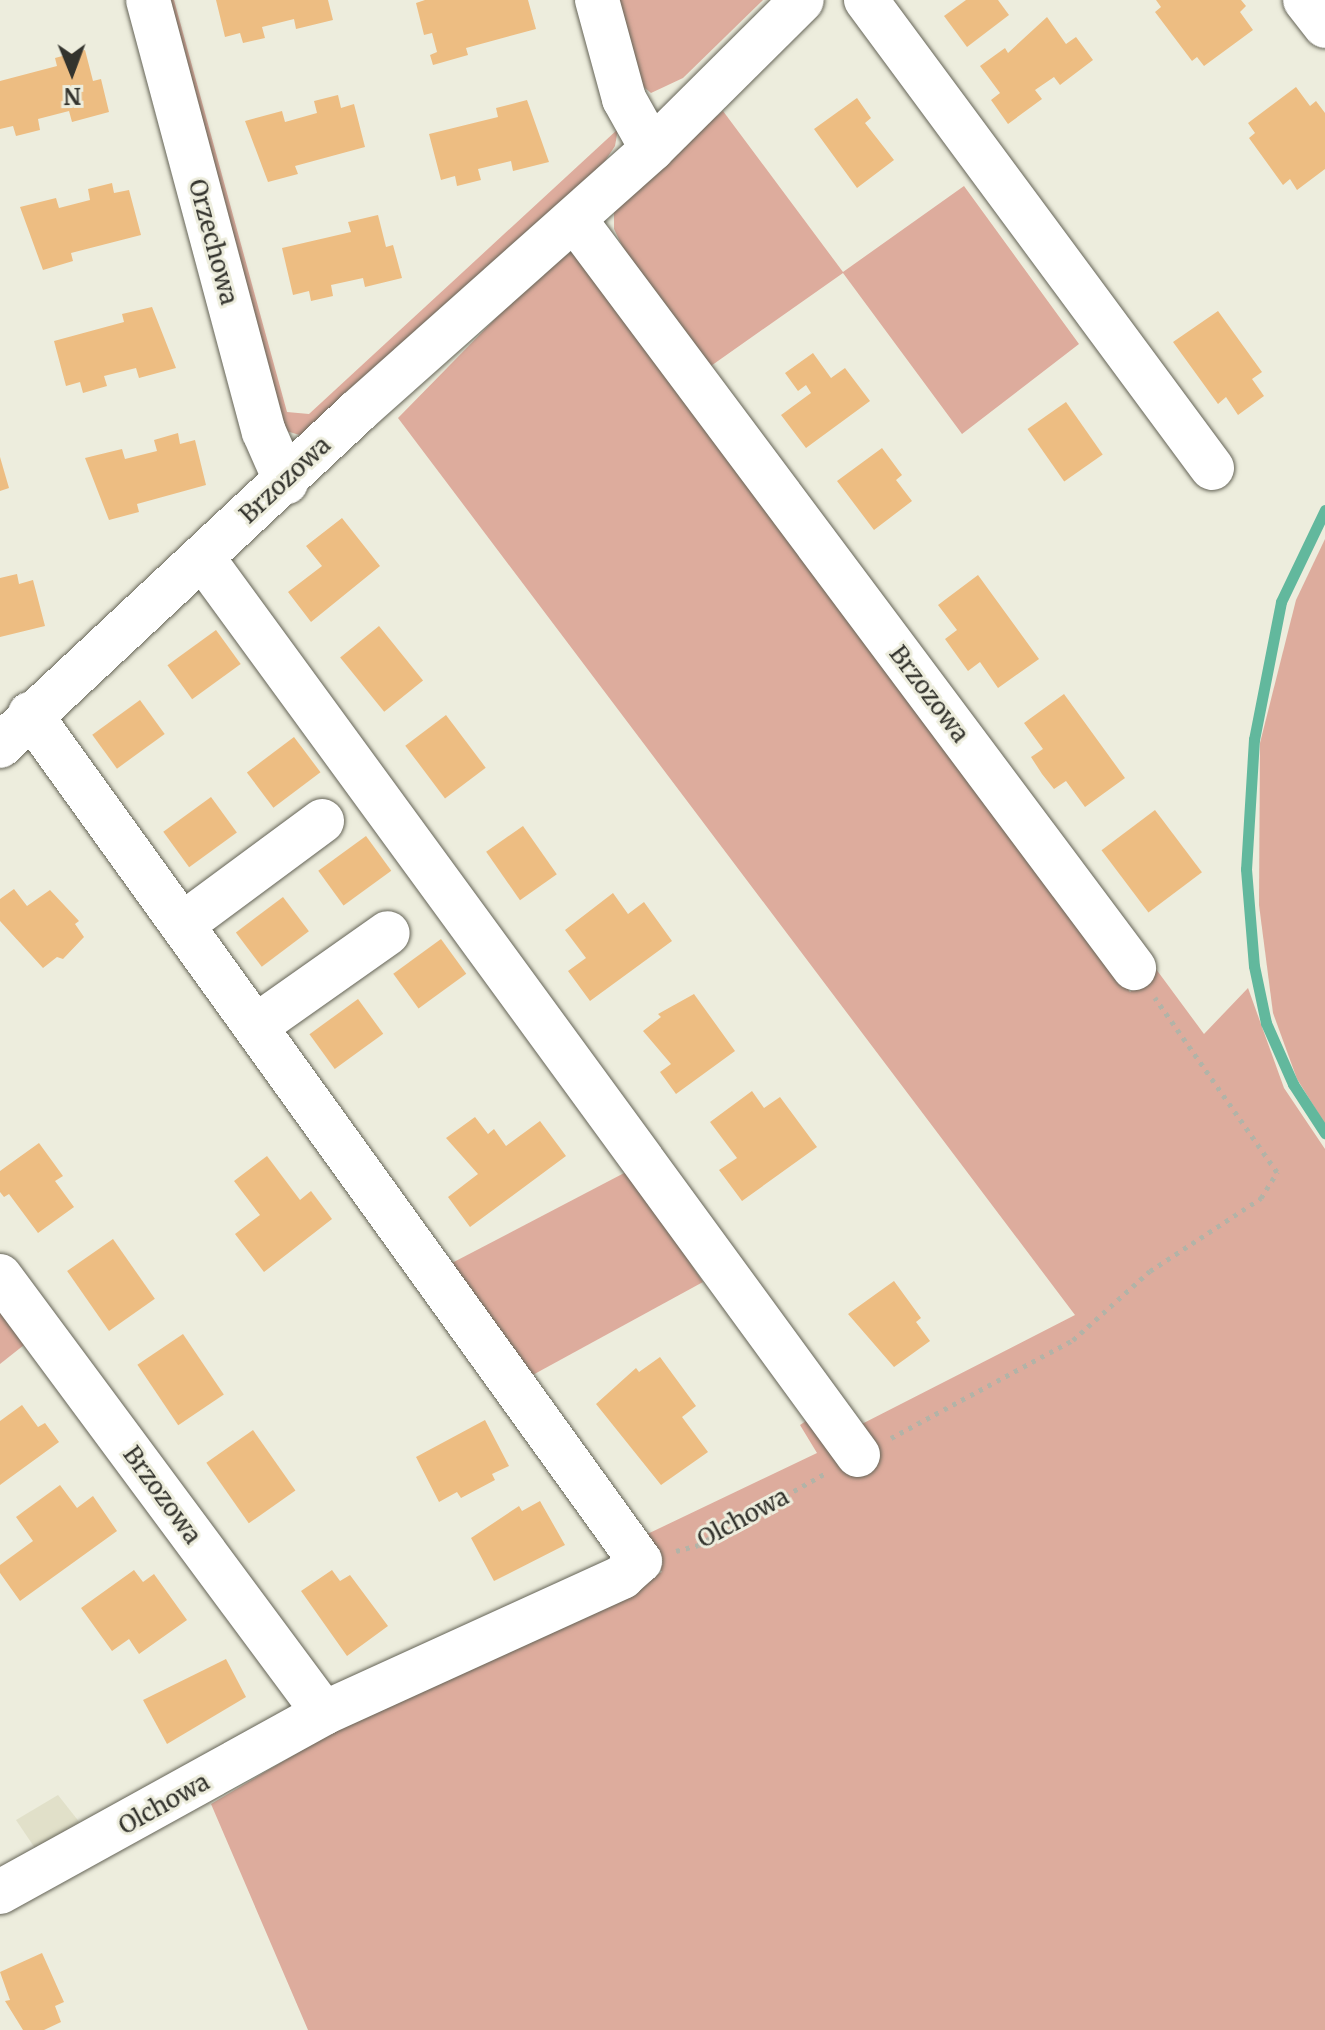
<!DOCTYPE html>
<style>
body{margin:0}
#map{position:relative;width:1325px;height:2030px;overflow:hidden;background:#ededdd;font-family:Merriweather,serif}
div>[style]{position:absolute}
.built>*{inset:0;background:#e1e0c9}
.green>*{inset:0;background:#ddac9d}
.stream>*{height:11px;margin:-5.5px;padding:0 5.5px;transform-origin:5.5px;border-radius:5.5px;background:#62b89d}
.building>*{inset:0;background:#edbd82;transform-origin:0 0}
.path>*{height:5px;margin-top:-2.5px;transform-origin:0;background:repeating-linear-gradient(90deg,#b3b3a7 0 4px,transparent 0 10px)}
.roads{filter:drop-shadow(0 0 2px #656457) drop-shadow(0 0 2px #656457)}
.minor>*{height:44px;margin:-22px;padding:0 22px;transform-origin:22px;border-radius:22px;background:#fff}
span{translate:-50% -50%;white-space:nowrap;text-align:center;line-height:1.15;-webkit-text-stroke:6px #ededdd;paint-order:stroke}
.street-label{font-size:24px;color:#33332d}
.north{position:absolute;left:32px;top:32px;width:80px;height:80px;-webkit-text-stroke:6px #ededdd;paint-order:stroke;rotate:179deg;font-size:22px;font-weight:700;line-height:32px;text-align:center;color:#33332d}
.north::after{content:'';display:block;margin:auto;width:28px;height:36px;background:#33332d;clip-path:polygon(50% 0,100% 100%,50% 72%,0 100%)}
</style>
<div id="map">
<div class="built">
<i style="clip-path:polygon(58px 1795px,84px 1828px,45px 1863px,16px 1820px)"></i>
</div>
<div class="green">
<i style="clip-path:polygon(163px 0,174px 0,287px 412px,309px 414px,618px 129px,615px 146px,601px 167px,303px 436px,276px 428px)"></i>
<i style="clip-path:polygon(616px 0,763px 0,683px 78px,651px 93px,634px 79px)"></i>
<i style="clip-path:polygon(723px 111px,843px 272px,964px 186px,1079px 344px,962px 434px,843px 273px,708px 368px,629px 260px,614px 229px,614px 212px,630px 190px)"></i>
<i style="clip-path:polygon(578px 248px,875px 635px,1130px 992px,1156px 969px,1204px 1034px,1248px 988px,1284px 1088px,1325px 1149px,1325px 2030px,308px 2030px,211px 1804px,355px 1719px,662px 1572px,639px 1538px,817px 1453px,800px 1425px,833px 1403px,852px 1429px,1075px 1315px,398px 418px,546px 267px)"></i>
<i style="clip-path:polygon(1325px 539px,1325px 1124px,1297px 1079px,1273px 1013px,1259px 905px,1260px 743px,1296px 600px)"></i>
<i style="clip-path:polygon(628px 1171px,703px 1282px,529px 1377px,450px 1264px)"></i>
<i style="clip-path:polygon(0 1309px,24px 1345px,0 1364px)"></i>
</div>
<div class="stream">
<i style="left:1325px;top:510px;width:102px;rotate:115.6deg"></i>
<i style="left:1281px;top:602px;width:140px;rotate:101.1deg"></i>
<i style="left:1254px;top:739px;width:130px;rotate:93.5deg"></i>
<i style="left:1246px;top:869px;width:97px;rotate:85.3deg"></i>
<i style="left:1254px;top:966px;width:58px;rotate:78.1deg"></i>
<i style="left:1266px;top:1023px;width:67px;rotate:66.1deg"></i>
<i style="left:1293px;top:1084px;width:59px;rotate:56.9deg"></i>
</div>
<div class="building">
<i style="clip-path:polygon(216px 0,328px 0,333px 20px,296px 29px,294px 19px,262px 27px,265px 38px,243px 43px,240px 33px,225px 37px)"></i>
<i style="clip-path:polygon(425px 0,528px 0,536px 29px,466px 48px,468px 55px,433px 65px,430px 55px,437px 52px,432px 33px,424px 35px,416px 3px)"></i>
<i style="clip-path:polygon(966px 0,998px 0,1009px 15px,967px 47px,944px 16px)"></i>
<i style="clip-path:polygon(1156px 0,1241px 0,1246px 6px,1240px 12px,1253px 30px,1204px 66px,1197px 57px,1192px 61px,1155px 12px,1161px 7px)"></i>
<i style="clip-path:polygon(1047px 17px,1066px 44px,1076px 37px,1093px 60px,1060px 85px,1054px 77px,1035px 90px,1042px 99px,1008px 124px,991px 100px,1000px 93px,980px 66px,1005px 48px,1008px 53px)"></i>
<i style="clip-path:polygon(85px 50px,93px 81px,101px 79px,109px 112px,72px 122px,69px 111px,38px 119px,40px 130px,16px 136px,13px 126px,0 129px,0 81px,57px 66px,55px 58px)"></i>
<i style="clip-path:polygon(1296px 87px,1310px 106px,1316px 101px,1325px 113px,1325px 169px,1297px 190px,1290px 179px,1283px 185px,1249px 138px,1255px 133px,1248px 123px)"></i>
<i style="clip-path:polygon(338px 95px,341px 108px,354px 104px,365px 147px,295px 166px,298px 174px,268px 182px,245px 121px,282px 111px,285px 122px,317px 113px,314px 101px)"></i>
<i style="clip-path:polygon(857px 98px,871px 118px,865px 123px,894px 160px,857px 188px,814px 129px)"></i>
<i style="clip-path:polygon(527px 100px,549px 162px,513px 171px,511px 161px,478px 169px,481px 180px,457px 186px,455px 176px,441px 180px,429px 134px,498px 117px,496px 108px)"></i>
<i style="clip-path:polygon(112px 183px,114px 193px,129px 190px,141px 235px,71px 253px,73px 261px,43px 270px,20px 207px,56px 198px,59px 208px,90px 200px,88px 189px)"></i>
<i style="clip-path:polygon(378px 215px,386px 247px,393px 245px,402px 278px,365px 287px,363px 278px,331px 285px,333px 296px,311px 301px,309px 291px,293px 295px,282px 248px,351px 232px,348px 222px)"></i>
<i style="clip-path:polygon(152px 307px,176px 368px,139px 378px,136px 368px,104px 376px,107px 386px,83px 393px,80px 382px,66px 386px,54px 341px,124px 322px,122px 314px)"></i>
<i style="clip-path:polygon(1218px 311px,1262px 372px,1252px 379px,1264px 396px,1238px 415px,1226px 397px,1218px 404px,1173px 342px)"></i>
<i style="clip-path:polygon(813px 353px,831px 378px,845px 368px,870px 401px,806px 448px,781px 415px,811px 393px,806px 385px,798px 391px,785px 373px)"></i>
<i style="left:1066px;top:402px;width:64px;height:47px;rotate:55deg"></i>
<i style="clip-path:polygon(178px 433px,180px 444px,195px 440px,206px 485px,137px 504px,139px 512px,109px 520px,85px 458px,122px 449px,125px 459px,157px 451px,154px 440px)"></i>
<i style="clip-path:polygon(882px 448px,902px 475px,896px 480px,912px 501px,874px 530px,837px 481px)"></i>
<i style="clip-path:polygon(0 457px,9px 488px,0 491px)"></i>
<i style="clip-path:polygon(342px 518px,380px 566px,311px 622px,288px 592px,322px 566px,306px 546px)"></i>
<i style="clip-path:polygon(17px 574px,19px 584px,33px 580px,45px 626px,0 637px,0 578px)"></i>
<i style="clip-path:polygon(978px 575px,1039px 659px,998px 688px,980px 662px,968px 671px,945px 639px,957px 630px,938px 605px)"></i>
<i style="left:379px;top:626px;width:70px;height:50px;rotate:51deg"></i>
<i style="left:216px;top:630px;width:42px;height:60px;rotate:54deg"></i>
<i style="clip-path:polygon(1064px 694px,1125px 778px,1085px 807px,1066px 781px,1054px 789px,1042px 774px,1031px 757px,1043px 749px,1024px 723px)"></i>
<i style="left:140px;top:700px;width:42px;height:59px;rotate:54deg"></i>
<i style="left:446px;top:715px;width:66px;height:51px;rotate:53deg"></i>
<i style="left:294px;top:737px;width:44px;height:59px;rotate:53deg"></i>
<i style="left:211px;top:797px;width:44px;height:59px;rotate:54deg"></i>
<i style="left:1155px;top:810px;width:78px;height:67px;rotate:53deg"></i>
<i style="left:523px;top:826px;width:59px;height:45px;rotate:55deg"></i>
<i style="left:366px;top:836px;width:43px;height:59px;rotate:54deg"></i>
<i style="clip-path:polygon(14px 889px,27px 906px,50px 890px,79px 921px,75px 924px,84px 937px,63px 959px,57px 957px,43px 968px,0 921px,0 899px)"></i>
<i style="clip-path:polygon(613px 893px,628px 914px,644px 902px,672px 941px,590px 1001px,568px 971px,586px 958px,565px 930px)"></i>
<i style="left:283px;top:897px;width:43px;height:59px;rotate:53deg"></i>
<i style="left:441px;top:939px;width:43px;height:59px;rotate:54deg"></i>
<i style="clip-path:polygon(694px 994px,735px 1051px,676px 1094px,660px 1072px,671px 1064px,643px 1031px,661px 1017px,658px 1014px)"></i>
<i style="left:358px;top:999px;width:43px;height:60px;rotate:54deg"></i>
<i style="clip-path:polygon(752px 1091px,764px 1108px,780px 1097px,817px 1147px,742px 1201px,719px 1170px,737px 1158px,710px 1122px)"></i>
<i style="clip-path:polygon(475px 1117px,488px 1134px,494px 1129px,506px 1146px,540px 1121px,566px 1156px,470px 1227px,448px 1197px,478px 1174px,446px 1138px)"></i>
<i style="clip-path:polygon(39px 1143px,63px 1176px,55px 1181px,74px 1207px,38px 1233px,9px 1194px,4px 1197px,0 1192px,0 1171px)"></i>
<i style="clip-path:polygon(267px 1156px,300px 1200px,311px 1191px,332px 1219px,264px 1272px,235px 1234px,260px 1215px,234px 1181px)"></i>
<i style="left:113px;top:1239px;width:73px;height:56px;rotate:55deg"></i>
<i style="clip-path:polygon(894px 1281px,921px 1318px,916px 1322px,930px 1341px,894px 1367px,848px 1314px)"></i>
<i style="left:183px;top:1334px;width:73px;height:55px;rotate:56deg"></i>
<i style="clip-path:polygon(660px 1357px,696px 1406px,682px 1417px,708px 1452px,661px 1485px,596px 1404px,636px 1368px,639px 1372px)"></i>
<i style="clip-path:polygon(22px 1405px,38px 1427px,45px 1423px,59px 1442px,0 1485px,0 1421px)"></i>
<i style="clip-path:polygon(485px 1420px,509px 1466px,492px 1474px,495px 1480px,461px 1498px,457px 1492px,439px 1502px,416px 1457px)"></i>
<i style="left:253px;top:1430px;width:74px;height:57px;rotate:55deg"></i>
<i style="clip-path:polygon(60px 1485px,77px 1508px,93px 1496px,117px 1531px,20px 1601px,0 1573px,0 1565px,33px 1541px,16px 1517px)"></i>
<i style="clip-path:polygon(540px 1501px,565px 1545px,494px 1581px,471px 1538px,519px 1506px,522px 1511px)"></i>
<i style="clip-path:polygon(134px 1570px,143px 1582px,154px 1574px,187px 1620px,139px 1654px,129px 1639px,112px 1651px,81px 1608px)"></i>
<i style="clip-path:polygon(332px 1570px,340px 1581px,350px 1575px,388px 1626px,347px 1656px,301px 1591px)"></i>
<i style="clip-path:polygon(226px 1659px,246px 1697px,167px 1744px,143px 1700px)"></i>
<i style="clip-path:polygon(42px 1953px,64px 2002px,55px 2006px,61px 2022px,44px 2030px,23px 2030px,5px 2001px,10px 2000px,0 1972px)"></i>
</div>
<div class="path">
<i style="left:891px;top:1438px;width:207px;rotate:-28.3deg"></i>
<i style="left:1073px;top:1340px;width:103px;rotate:-41.9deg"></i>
<i style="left:1150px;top:1271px;width:133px;rotate:-33.3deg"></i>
<i style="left:1261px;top:1198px;width:31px;rotate:-58deg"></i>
<i style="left:1277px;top:1172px;width:213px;rotate:-125deg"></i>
<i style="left:676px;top:1551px;width:23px;rotate:-15deg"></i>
<i style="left:698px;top:1545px;width:147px;rotate:-29.4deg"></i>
</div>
<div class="roads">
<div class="minor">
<i style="left:148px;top:0;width:447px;rotate:75deg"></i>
<i style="left:264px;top:432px;width:55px;rotate:66.3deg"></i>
<i style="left:597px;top:0;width:103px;rotate:74.7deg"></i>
<i style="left:624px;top:99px;width:57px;rotate:60.8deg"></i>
<i style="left:866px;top:0;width:582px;rotate:53.52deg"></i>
<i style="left:1305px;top:0;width:33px;rotate:52deg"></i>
<i style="left:575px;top:220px;width:934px;rotate:53.23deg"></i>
<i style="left:202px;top:557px;width:1112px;rotate:53.85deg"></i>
<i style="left:0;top:746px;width:490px;rotate:-43.1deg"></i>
<i style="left:358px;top:411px;width:394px;rotate:-41.7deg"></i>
<i style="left:652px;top:149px;width:211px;rotate:-44.8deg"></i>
<i style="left:183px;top:924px;width:173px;rotate:-36.5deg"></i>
<i style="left:256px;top:1026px;width:161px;rotate:-35.2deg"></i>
<i style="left:0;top:1276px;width:544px;rotate:53.45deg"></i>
<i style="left:0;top:1892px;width:370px;rotate:-28.9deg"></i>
<i style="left:324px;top:1713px;width:328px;rotate:-24.5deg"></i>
<i style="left:622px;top:1577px;width:24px;rotate:-42deg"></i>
<i style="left:640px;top:1561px;width:1044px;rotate:-125.76deg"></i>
</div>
</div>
<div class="street-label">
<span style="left:213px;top:242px;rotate:75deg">Orzechowa</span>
<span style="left:285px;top:480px;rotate:-43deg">Brzozowa</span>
<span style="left:929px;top:694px;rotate:53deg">Brzozowa</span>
<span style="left:162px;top:1495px;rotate:54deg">Brzozowa</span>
<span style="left:743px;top:1518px;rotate:-28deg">Olchowa</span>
<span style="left:164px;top:1804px;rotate:-29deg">Olchowa</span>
</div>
<div class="north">N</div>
</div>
